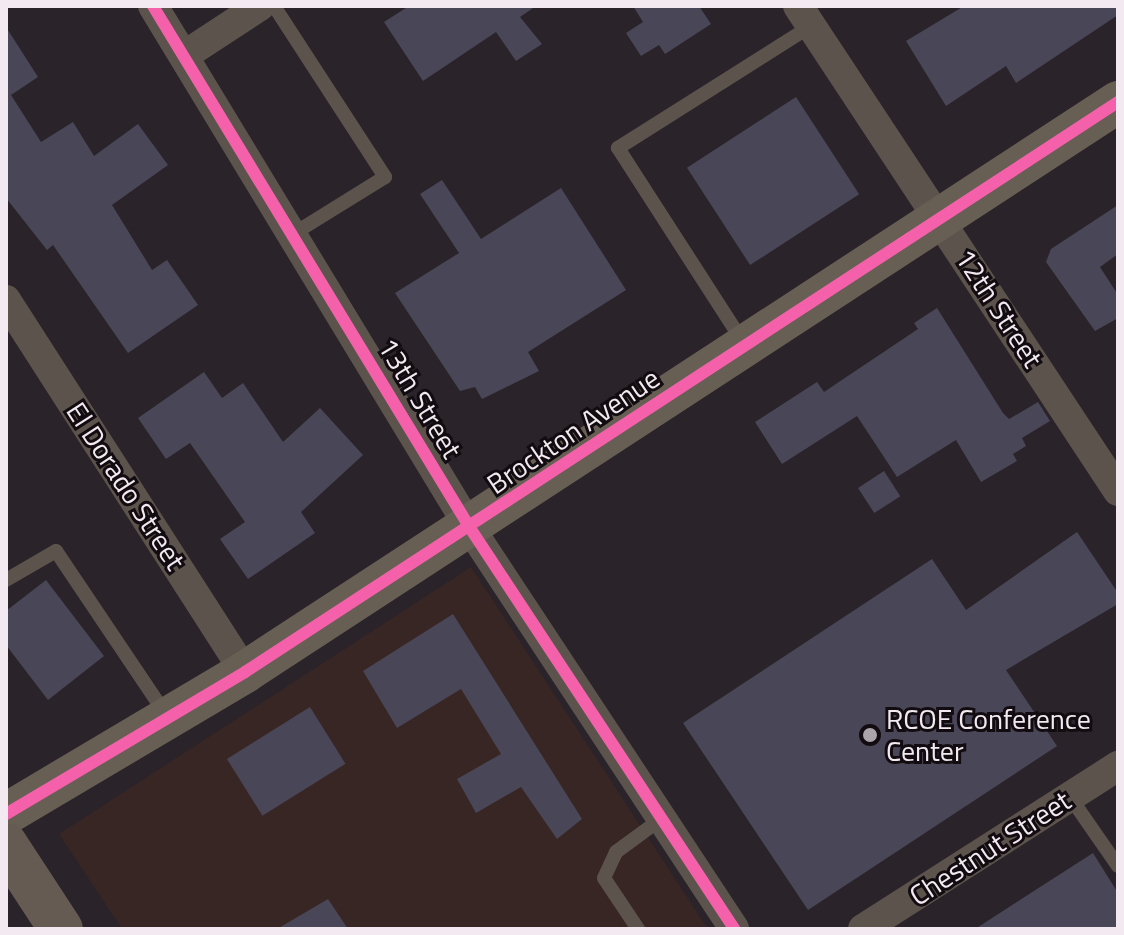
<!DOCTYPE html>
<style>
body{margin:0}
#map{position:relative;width:1124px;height:935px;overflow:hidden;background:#2a2329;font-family:"Titillium Web",sans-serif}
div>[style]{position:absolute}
.education>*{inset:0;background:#382624}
.building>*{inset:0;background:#494657;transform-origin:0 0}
.service>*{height:14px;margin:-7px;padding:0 7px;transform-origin:7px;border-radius:7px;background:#5b534c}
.minor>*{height:30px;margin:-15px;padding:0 15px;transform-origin:15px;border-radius:15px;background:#5b534c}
.secondary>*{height:42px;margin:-21px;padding:0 21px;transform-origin:21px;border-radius:21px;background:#675e54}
.primary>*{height:44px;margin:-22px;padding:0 22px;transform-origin:22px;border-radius:22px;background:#665b53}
.cycleway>*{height:12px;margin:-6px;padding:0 6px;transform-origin:6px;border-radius:6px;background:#f560ab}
.dots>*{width:22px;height:22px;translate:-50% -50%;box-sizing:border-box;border:4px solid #120c11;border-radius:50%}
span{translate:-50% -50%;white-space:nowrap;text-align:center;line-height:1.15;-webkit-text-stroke:6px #120c11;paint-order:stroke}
.street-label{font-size:28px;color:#f2e9f1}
.poi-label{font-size:28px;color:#f2e9f1}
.left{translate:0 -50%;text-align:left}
.frame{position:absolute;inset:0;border:8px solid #f2e9f1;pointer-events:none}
</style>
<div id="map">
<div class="education">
<i style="clip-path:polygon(471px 567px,708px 929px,122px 929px,59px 834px)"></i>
</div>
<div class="building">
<i style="clip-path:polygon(409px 6px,536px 6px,520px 17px,542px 44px,516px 61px,496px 32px,423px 81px,384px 22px)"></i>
<i style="clip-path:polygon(633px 6px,699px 6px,711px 24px,665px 54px,659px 45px,641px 56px,626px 33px,643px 22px)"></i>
<i style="clip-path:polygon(964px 6px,1118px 6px,1118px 15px,1016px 83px,1006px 66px,946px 106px,906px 41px)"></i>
<i style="clip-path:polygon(6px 27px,38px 77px,11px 95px,41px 142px,73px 122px,94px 156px,138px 124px,168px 165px,112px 205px,152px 270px,167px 260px,198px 305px,128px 353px,53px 245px,47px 250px,6px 198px)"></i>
<i style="left:796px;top:97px;width:116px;height:130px;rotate:57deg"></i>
<i style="clip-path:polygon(442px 180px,481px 239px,561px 188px,626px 290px,528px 352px,539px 371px,482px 399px,475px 387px,460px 391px,395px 293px,459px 253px,420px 194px)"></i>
<i style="clip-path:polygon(1118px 205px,1118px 254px,1100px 267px,1118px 295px,1118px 318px,1095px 331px,1046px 262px,1051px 249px)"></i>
<i style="clip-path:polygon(937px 308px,1003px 413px,1009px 419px,1038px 402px,1050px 421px,1022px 438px,1026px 446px,1013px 454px,1017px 461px,981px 482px,956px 440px,897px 477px,857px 416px,782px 464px,755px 422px,817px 382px,824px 392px,918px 329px,914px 323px)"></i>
<i style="clip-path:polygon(204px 372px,222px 398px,243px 383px,283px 442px,320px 408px,363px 455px,301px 512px,315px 533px,248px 579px,220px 539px,245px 522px,190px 443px,166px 459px,138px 418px)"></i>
<i style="left:884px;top:471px;width:30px;height:31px;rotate:57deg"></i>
<i style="clip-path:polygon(1077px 532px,1118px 593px,1118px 604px,1006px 670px,1057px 746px,808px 910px,683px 723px,932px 559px,966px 610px)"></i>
<i style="clip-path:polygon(46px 580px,104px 656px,48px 700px,6px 645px,6px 611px)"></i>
<i style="clip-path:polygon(453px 614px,582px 819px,557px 839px,521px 787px,476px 813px,457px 779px,501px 754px,461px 689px,397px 728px,363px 671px)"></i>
<i style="left:310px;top:707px;width:67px;height:98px;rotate:58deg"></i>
<i style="clip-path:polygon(1093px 853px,1118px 893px,1118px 929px,975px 929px)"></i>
<i style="clip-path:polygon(328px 899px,348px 929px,277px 929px)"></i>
</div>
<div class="service">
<i style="left:274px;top:6px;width:204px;rotate:57deg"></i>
<i style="left:385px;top:177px;width:108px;rotate:148.2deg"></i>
<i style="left:743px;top:342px;width:231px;rotate:-122.8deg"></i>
<i style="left:618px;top:148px;width:228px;rotate:-32.3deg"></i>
<i style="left:6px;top:580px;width:58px;rotate:-30.1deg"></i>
<i style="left:56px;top:551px;width:197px;rotate:56.1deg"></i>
<i style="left:1070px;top:797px;width:84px;rotate:55.2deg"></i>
<i style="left:638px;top:929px;width:61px;rotate:-123.7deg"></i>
<i style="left:604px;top:878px;width:29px;rotate:-65deg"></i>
<i style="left:616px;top:852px;width:56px;rotate:-36.3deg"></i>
</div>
<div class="minor">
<i style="left:153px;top:6px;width:611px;rotate:58.73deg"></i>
<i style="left:470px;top:528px;width:480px;rotate:56.6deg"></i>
<i style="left:798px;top:6px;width:581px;rotate:56.58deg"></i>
<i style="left:185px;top:55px;width:90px;rotate:-33.2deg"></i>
<i style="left:6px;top:300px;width:442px;rotate:57.3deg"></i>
<i style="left:863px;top:929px;width:303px;rotate:-32.6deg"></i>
</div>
<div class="secondary">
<i style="left:6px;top:814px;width:278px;rotate:-30.7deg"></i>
<i style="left:245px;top:672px;width:1043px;rotate:-33.14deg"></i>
</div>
<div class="primary">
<i style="left:6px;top:845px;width:100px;rotate:56.8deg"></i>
</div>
<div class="cycleway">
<i style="left:153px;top:6px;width:611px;rotate:58.73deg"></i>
<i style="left:470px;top:528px;width:480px;rotate:56.6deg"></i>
<i style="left:6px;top:814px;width:278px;rotate:-30.7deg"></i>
<i style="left:245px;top:672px;width:1043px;rotate:-33.14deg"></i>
</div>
<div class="dots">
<i style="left:870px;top:735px;background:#aca4ab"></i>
</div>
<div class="street-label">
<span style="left:999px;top:308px;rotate:57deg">12th Street</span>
<span style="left:420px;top:398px;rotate:59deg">13th Street</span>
<span style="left:573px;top:431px;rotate:-34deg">Brockton Avenue</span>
<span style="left:126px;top:486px;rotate:57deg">El Dorado Street</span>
<span style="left:990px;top:848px;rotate:-33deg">Chestnut Street</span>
</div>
<div class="poi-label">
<span class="left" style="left:886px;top:735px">RCOE Conference<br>Center</span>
</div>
<div class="frame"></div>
</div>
